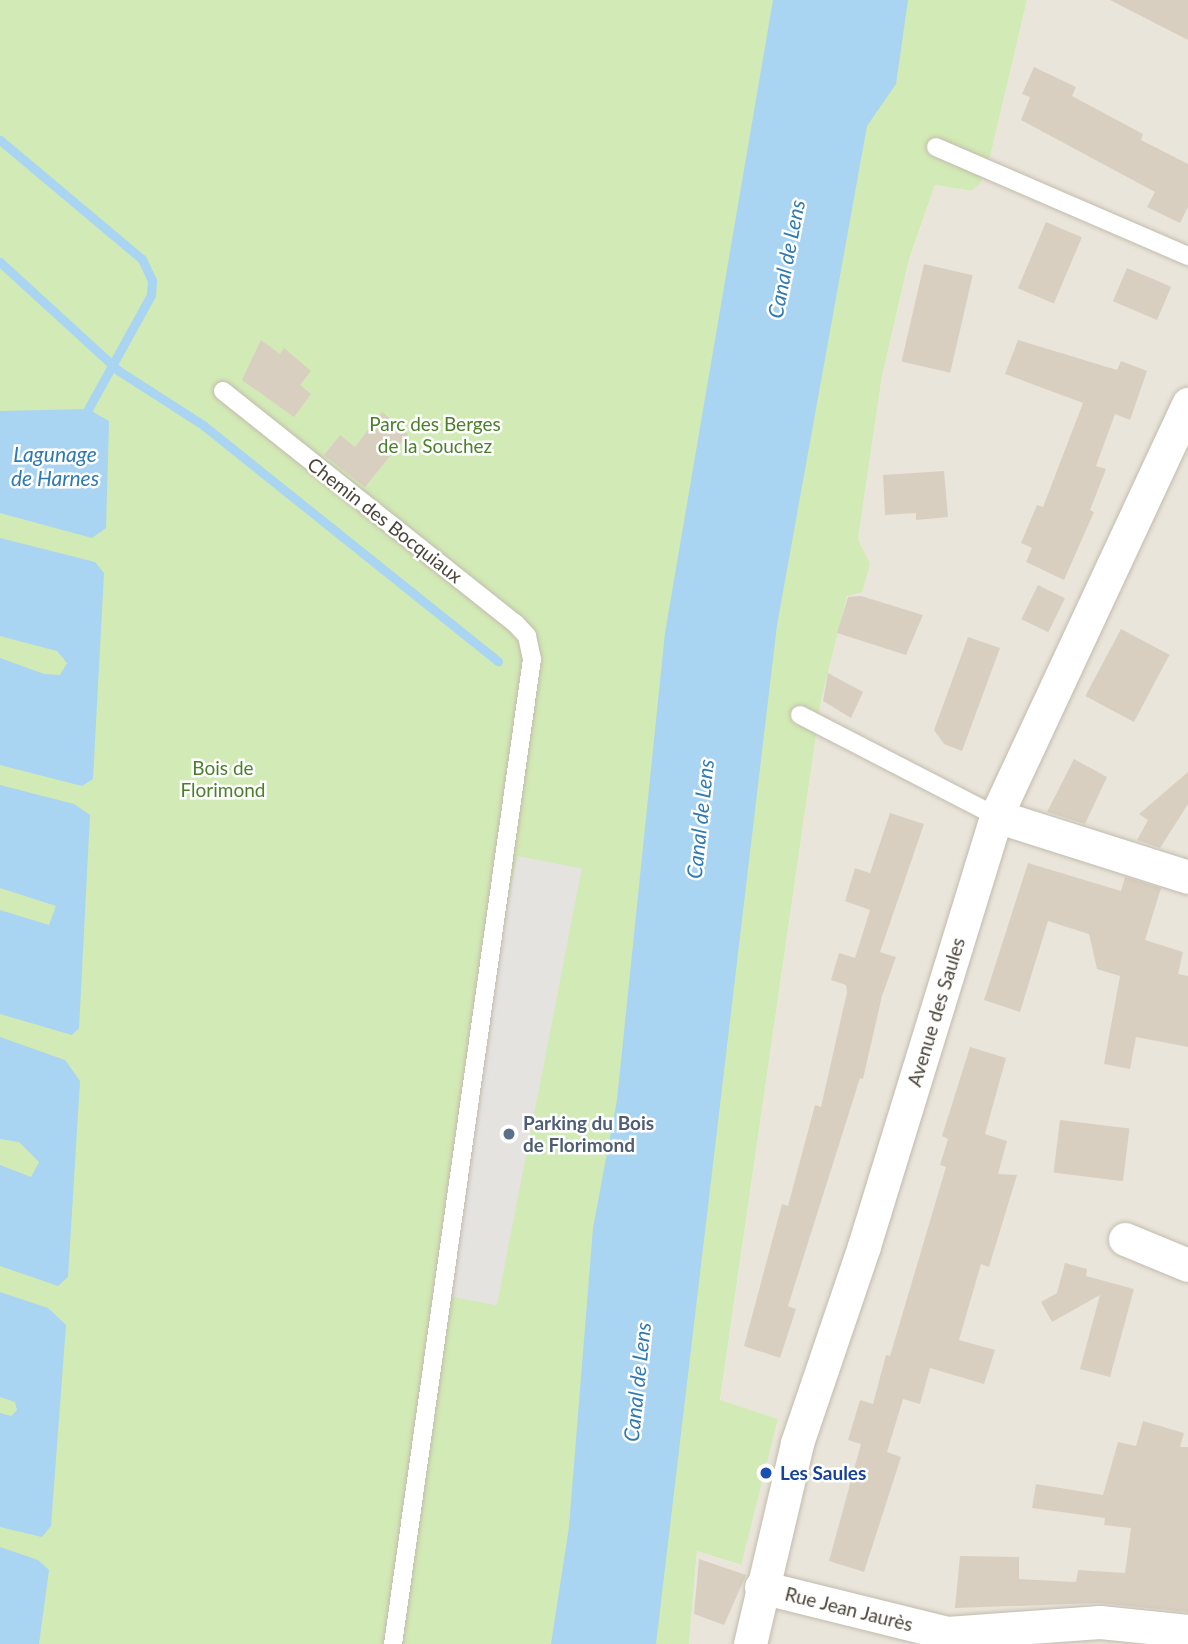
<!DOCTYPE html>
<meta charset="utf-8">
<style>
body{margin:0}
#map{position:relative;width:1188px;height:1644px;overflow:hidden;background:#f6f3ec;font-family:Lato,sans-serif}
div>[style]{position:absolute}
.residential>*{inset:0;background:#eae5da}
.green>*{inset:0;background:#d2eab5}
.parking>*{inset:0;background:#e5e3e0;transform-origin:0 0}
.water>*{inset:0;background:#a9d4f2}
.stream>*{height:9px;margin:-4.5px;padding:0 4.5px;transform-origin:4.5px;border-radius:4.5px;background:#a9d4f2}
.building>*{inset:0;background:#d8cfc1;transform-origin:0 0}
.roads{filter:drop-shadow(0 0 2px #c2bbae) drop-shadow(0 0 2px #c2bbae)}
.lane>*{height:18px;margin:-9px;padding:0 9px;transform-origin:9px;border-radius:9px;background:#fff}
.street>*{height:33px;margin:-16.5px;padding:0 16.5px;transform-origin:16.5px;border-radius:16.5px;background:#fff}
.dots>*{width:19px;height:19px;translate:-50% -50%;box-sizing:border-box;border:4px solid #fff;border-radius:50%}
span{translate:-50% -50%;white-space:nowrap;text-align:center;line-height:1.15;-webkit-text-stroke:5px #fff;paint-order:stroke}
.park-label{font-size:19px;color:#4a7f2a}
.street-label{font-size:19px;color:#4b4439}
.service-label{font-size:19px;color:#4e5e75;font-weight:700}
.left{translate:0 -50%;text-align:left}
.transit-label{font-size:19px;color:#164399;font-weight:700}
.water-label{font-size:21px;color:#2e7ab2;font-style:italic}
</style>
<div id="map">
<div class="residential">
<i style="clip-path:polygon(1027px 0,1188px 0,1188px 1644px,689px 1644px,697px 1551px,740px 1565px,778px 1419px,720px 1401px,821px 701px,847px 596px,870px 565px,858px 539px,882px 376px,909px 261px,935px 185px,971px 191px,980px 183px,991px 153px)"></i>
</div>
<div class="green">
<i style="clip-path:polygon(0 0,1027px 0,991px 153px,980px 184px,971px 191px,935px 185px,909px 260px,882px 376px,858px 539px,870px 564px,862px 592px,847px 596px,821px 701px,720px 1400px,778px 1419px,741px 1565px,697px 1551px,689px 1644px,0 1644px)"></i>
</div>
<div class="parking">
<i style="left:517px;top:856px;width:66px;height:445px;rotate:11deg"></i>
</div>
<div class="water">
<i style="clip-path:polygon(773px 0,908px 0,896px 84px,867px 126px,777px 625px,656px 1644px,551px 1644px,569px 1527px,593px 1228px,617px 1100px,665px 633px)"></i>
<i style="clip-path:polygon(88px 409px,109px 421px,106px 528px,92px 538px,0 513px,0 411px)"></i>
<i style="clip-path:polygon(0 538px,95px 562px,104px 573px,93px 779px,82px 786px,0 765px,0 658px,44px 674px,60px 675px,67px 663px,57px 651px,0 636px)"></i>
<i style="clip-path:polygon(0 785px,74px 804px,90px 815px,79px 1028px,72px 1035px,0 1014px,0 910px,49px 925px,56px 906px,0 888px)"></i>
<i style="clip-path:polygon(0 1037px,65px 1060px,80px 1081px,68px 1277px,58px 1286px,0 1266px,0 1165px,31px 1177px,39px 1162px,19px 1142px,0 1139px)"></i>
<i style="clip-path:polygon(0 1292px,48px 1308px,66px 1325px,51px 1526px,42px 1537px,0 1527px,0 1413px,11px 1416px,17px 1410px,15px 1402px,0 1397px)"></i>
<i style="clip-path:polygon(0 1547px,38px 1560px,49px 1570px,39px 1644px,0 1644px)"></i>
</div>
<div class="stream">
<i style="left:0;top:140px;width:185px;rotate:40deg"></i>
<i style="left:142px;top:259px;width:23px;rotate:65deg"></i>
<i style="left:152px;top:280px;width:15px;rotate:94deg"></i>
<i style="left:151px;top:295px;width:130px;rotate:118.9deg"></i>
<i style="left:0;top:262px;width:161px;rotate:42.5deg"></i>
<i style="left:119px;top:371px;width:100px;rotate:32.7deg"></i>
<i style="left:203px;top:425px;width:378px;rotate:38.7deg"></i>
</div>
<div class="building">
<i style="clip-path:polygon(1110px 0,1188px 0,1188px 40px)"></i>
<i style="clip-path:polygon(1034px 67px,1076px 87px,1072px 96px,1143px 134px,1141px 140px,1188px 164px,1188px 207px,1180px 223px,1147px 207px,1155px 192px,1021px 120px,1030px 97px,1022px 94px)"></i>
<i style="left:1046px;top:222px;width:39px;height:72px;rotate:23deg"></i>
<i style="left:924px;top:264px;width:50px;height:100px;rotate:13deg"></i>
<i style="left:1127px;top:268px;width:48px;height:36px;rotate:23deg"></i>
<i style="clip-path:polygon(261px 340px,280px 354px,284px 348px,311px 371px,300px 385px,311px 394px,294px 417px,242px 380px)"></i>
<i style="clip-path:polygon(1018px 340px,1117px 370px,1121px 361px,1147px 371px,1130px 420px,1115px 414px,1096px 466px,1106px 469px,1090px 510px,1094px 512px,1064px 580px,1026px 562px,1032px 548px,1021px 543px,1037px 505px,1043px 507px,1083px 403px,1005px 374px)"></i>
<i style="clip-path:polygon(382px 412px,408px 434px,365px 487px,324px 455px,340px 435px,355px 447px)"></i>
<i style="clip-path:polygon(944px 471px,948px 517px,916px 520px,916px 513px,885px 515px,883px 475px)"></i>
<i style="left:1038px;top:585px;width:30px;height:38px;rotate:26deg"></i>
<i style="clip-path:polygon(861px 596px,923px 615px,906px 655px,837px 633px,848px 597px)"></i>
<i style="left:1121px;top:629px;width:55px;height:76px;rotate:28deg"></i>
<i style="clip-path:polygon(968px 637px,1000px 648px,962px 751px,944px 744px,934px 730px)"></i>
<i style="clip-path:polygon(828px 673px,863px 692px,851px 718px,823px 701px)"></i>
<i style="clip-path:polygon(1074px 759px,1107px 777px,1085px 824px,1047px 812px)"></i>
<i style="clip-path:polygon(1188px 772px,1188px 804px,1160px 848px,1137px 840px,1148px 820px,1139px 814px)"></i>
<i style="clip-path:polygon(890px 813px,924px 824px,880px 952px,896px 957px,882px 996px,863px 1079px,860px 1078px,788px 1306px,796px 1309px,780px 1358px,744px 1346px,782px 1204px,788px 1206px,815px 1105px,821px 1107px,847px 992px,846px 985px,831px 980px,839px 953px,855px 958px,870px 910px,845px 901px,855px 868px,870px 873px)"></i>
<i style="clip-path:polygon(1028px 863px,1121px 891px,1125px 877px,1161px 888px,1145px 940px,1183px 952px,1178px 974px,1188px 976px,1188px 1047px,1136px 1037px,1130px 1069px,1104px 1064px,1120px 976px,1097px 969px,1089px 934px,1048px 921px,1020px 1012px,984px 1000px)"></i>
<i style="clip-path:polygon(970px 1047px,1006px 1058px,985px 1134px,1007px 1141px,998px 1174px,1017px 1175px,989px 1267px,981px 1264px,959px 1340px,995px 1350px,984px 1384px,930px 1368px,920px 1404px,903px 1399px,887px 1452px,901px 1457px,864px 1572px,829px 1561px,861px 1444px,848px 1440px,860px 1400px,873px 1404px,886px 1355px,890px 1356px,946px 1167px,940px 1165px,948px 1139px,942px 1136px)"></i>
<i style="left:1060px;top:1120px;width:70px;height:53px;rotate:7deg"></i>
<i style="clip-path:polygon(1065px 1263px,1087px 1269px,1086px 1276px,1134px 1289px,1110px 1377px,1080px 1369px,1100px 1295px,1052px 1322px,1041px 1302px,1057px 1293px)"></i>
<i style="clip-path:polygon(1143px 1421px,1184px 1433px,1180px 1447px,1188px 1447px,1188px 1612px,1099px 1603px,955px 1608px,960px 1556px,1019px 1557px,1019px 1579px,1076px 1582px,1078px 1570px,1125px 1573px,1131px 1528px,1104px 1525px,1105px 1518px,1032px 1508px,1036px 1484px,1103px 1495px,1118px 1442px,1136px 1446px)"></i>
<i style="clip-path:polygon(699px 1559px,746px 1575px,724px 1625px,694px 1614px)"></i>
</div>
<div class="roads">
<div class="lane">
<i style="left:936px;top:147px;width:275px;rotate:23.4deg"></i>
<i style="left:223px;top:391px;width:373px;rotate:38.5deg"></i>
<i style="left:515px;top:623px;width:18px;rotate:47deg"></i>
<i style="left:527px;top:636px;width:24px;rotate:78deg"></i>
<i style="left:532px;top:659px;width:995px;rotate:98.03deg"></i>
<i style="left:800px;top:715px;width:220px;rotate:27.3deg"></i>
</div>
<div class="street">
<i style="left:996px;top:816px;width:201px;rotate:17.6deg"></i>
<i style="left:1125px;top:1239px;width:68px;rotate:22.4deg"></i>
<i style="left:761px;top:1587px;width:192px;rotate:13.9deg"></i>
<i style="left:947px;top:1633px;width:153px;rotate:-4.1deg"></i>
<i style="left:1100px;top:1622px;width:88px;rotate:5.8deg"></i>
<i style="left:750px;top:1644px;width:206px;rotate:-76.8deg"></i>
<i style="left:797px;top:1443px;width:208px;rotate:-71.2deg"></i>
<i style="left:864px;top:1246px;width:450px;rotate:-72.9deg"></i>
<i style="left:996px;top:816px;width:455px;rotate:-65deg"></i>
</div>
</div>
<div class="dots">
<i style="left:509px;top:1134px;background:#5c6f8a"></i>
<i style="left:766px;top:1473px;background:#1a4fb4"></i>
</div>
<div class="park-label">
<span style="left:435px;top:435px">Parc des Berges<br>de la Souchez</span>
<span style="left:223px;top:779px">Bois de<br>Florimond</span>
</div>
<div class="street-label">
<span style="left:385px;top:520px;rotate:38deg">Chemin des Bocquiaux</span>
<span style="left:936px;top:1012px;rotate:-73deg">Avenue des Saules</span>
<span style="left:849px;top:1609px;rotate:14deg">Rue Jean Jaurès</span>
</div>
<div class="service-label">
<span class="left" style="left:523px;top:1134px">Parking du Bois<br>de Florimond</span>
</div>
<div class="transit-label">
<span class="left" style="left:780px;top:1473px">Les Saules</span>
</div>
<div class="water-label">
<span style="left:786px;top:259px;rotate:-79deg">Canal de Lens</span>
<span style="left:55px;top:466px">Lagunage<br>de Harnes</span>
<span style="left:700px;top:819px;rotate:-84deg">Canal de Lens</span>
<span style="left:637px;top:1382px;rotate:-84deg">Canal de Lens</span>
</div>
</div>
